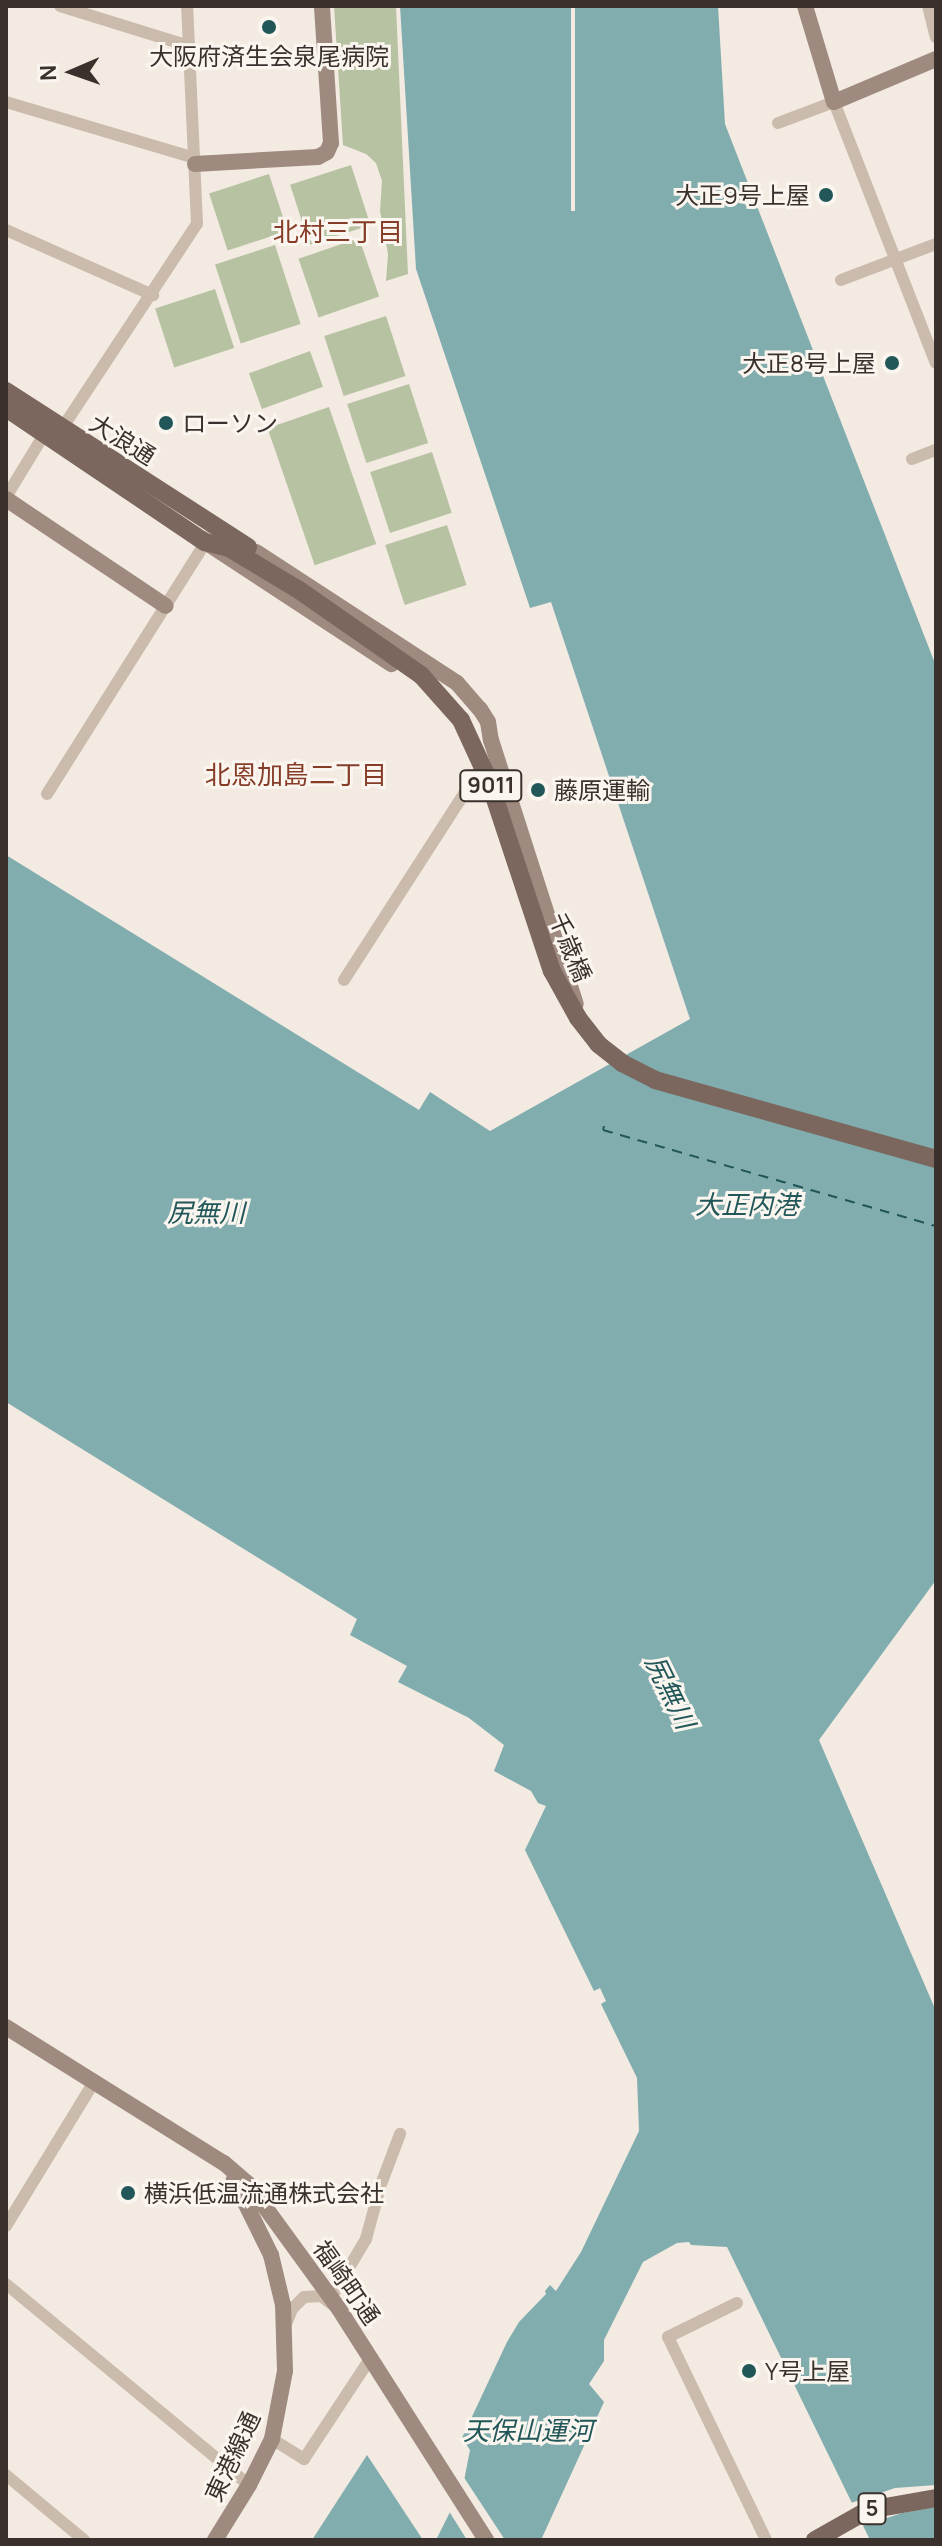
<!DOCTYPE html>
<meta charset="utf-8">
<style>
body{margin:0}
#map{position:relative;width:942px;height:2546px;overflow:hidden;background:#f3eae2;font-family:Manrope,"Noto Sans JP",sans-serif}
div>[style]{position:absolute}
.green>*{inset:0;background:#b7c2a2;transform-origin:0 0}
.water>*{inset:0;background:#81adaf}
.pier>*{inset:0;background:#f3eae2;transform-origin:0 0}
.ferry>*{height:2px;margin-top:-1px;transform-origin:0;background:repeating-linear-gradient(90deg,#22575a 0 10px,transparent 0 18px)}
.street>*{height:12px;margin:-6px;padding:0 6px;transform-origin:6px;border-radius:6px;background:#cbbbad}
.secondary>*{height:16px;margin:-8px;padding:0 8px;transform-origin:8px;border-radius:8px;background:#9f8a7f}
.primary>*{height:18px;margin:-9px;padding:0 9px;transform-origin:9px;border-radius:9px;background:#7b675e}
.primary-bridge>*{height:18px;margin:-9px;padding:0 9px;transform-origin:9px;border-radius:9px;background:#7b675e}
.dots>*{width:22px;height:22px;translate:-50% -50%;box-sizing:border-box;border:4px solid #faf5ee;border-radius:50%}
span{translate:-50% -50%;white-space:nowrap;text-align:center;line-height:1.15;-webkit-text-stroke:6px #faf5ee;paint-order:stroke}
.shield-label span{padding:2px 6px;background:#faf5ee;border:2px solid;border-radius:6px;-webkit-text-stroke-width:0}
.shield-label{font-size:22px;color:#3a302c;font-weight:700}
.poi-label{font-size:24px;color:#3a302c}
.right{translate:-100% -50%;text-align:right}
.left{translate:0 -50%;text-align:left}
.street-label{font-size:24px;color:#3a302c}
.neighbourhood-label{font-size:26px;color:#863d28}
.water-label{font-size:26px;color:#22575a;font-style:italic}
.frame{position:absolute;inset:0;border:8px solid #3a302c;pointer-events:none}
.north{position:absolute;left:32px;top:32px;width:80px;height:80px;-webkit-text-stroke:6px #faf5ee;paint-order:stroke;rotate:268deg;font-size:22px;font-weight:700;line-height:32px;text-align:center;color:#3a302c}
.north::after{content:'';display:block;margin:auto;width:28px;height:36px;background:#3a302c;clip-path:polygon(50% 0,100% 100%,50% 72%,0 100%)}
</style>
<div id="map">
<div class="green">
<i style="clip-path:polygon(334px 6px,396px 6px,408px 274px,386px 281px,388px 254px,380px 211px,382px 181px,376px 163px,366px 154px,343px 145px)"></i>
<i style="left:351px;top:165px;width:63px;height:64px;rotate:72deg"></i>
<i style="left:269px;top:174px;width:60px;height:63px;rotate:72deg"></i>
<i style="left:359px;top:238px;width:62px;height:64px;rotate:71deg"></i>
<i style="left:275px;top:245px;width:83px;height:63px;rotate:72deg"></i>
<i style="left:215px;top:289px;width:62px;height:63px;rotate:72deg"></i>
<i style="left:386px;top:316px;width:63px;height:65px;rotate:72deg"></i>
<i style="left:310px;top:351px;width:38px;height:65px;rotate:70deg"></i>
<i style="left:409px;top:384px;width:62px;height:65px;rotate:72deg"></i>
<i style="left:329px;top:407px;width:145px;height:65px;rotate:71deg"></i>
<i style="left:432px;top:452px;width:64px;height:65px;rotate:72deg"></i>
<i style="left:447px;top:525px;width:63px;height:65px;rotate:72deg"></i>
</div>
<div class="water">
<i style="clip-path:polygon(400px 6px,718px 6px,725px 124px,936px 666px,936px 1580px,819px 1740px,936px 2011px,936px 2540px,870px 2540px,727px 2247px,691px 2245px,689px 2242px,677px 2243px,643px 2262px,604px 2340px,604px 2361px,589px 2384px,604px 2402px,541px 2540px,436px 2540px,463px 2486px,470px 2450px,462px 2438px,507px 2342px,519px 2322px,546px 2294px,545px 2291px,550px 2285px,556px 2291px,581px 2252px,639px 2131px,637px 2078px,601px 2004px,606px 2001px,600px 1988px,594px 1991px,525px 1850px,546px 1806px,538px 1803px,531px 1791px,494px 1771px,504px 1745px,469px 1718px,398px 1682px,407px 1666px,350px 1635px,357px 1619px,6px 1402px,6px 855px,419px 1110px,430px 1092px,490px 1131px,690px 1019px,551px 602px,530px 608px,416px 269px)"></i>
<i style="clip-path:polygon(367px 2455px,423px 2540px,312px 2540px)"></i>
</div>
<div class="pier">
<i style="left:571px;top:6px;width:4px;height:205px"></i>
<i style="clip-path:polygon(463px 2476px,505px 2540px,467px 2540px,447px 2508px)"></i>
<i style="clip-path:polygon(936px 2485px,936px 2507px,902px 2513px,860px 2527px,848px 2504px,895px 2488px)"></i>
</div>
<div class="ferry">
<i style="left:604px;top:1126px;width:4px;rotate:104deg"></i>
<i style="left:603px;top:1130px;width:347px;rotate:16.1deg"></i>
</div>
<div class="street">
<i style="left:60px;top:6px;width:135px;rotate:17.2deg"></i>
<i style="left:928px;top:6px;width:32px;rotate:76deg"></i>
<i style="left:6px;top:102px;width:197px;rotate:16.5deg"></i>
<i style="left:778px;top:123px;width:60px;rotate:-20.6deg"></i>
<i style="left:834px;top:102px;width:280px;rotate:68.7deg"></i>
<i style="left:6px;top:230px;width:161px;rotate:23.9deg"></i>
<i style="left:841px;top:280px;width:102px;rotate:-20.8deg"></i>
<i style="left:59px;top:433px;width:250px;rotate:-56.6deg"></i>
<i style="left:197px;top:224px;width:218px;rotate:-92.6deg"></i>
<i style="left:912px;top:459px;width:26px;rotate:-21deg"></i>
<i style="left:6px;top:497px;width:81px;rotate:-58.7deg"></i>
<i style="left:47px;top:794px;width:315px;rotate:-57.8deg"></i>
<i style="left:344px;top:980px;width:257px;rotate:-57.2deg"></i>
<i style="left:6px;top:2226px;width:169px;rotate:-58.6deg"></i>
<i style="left:6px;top:2284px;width:315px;rotate:39.6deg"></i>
<i style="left:331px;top:2298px;width:69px;rotate:-59.3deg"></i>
<i style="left:366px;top:2239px;width:54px;rotate:-74.9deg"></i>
<i style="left:380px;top:2187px;width:57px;rotate:-69.3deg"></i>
<i style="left:737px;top:2303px;width:77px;rotate:153.8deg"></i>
<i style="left:668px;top:2337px;width:225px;rotate:64.2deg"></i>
<i style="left:286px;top:2324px;width:16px;rotate:-68deg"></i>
<i style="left:292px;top:2309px;width:17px;rotate:-45deg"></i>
<i style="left:304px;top:2297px;width:17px;rotate:-3deg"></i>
<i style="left:321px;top:2296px;width:15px;rotate:37deg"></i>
<i style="left:272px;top:2439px;width:38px;rotate:32deg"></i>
<i style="left:304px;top:2459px;width:120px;rotate:-56.6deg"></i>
<i style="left:6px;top:2475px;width:102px;rotate:39.8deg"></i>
</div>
<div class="secondary">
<i style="left:805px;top:6px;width:100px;rotate:73.2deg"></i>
<i style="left:834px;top:102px;width:111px;rotate:-22.9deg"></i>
<i style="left:195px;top:164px;width:123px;rotate:-3.3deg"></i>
<i style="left:318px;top:157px;width:10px;rotate:-29deg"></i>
<i style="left:327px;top:152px;width:10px;rotate:-66deg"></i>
<i style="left:331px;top:143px;width:137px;rotate:-93.8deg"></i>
<i style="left:6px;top:499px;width:192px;rotate:33.8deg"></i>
<i style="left:210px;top:545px;width:217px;rotate:33.3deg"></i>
<i style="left:256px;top:552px;width:240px;rotate:33.1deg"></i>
<i style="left:457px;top:683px;width:35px;rotate:49deg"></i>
<i style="left:480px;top:709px;width:15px;rotate:58deg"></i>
<i style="left:488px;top:722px;width:18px;rotate:81deg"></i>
<i style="left:491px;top:740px;width:277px;rotate:72.2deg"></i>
<i style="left:6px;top:2027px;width:257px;rotate:32deg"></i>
<i style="left:224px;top:2163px;width:33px;rotate:41deg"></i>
<i style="left:249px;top:2185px;width:153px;rotate:54deg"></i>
<i style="left:339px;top:2309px;width:274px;rotate:57.5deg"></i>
<i style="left:215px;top:2540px;width:65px;rotate:-58.3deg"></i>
<i style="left:249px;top:2485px;width:51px;rotate:-63.4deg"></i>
<i style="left:272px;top:2439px;width:69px;rotate:-79.2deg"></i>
<i style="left:285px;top:2371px;width:66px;rotate:-91.7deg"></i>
<i style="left:283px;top:2305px;width:51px;rotate:-103.5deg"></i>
<i style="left:271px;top:2255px;width:84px;rotate:-116.3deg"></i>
</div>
<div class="primary">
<i style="left:6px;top:391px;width:288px;rotate:32.8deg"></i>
<i style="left:6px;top:408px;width:240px;rotate:34deg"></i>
<i style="left:205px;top:542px;width:25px;rotate:14deg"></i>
<i style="left:229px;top:548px;width:82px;rotate:31deg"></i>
<i style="left:598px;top:1044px;width:31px;rotate:38deg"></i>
<i style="left:622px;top:1063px;width:37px;rotate:27deg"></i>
<i style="left:655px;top:1080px;width:292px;rotate:15.7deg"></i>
<i style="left:815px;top:2540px;width:61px;rotate:-29.5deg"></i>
<i style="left:868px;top:2510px;width:69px;rotate:-10deg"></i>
</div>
<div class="primary-bridge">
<i style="left:299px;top:590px;width:149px;rotate:34.9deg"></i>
<i style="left:421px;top:675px;width:60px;rotate:48.4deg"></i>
<i style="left:461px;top:720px;width:67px;rotate:65.3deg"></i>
<i style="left:489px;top:781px;width:200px;rotate:71.7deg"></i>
<i style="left:552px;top:971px;width:54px;rotate:61deg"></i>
<i style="left:578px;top:1018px;width:33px;rotate:52deg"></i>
</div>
<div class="dots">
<i style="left:269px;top:27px;background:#22575a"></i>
<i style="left:826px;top:195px;background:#22575a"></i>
<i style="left:892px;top:363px;background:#22575a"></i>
<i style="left:166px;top:423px;background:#22575a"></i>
<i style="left:538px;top:790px;background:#22575a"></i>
<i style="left:128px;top:2193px;background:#22575a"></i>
<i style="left:749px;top:2371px;background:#22575a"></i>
</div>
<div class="shield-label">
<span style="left:491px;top:786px">9011</span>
<span style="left:872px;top:2509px">5</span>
</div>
<div class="poi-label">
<span style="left:269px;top:56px">大阪府済生会泉尾病院</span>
<span class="right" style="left:810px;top:195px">大正9号上屋</span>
<span class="right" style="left:876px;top:363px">大正8号上屋</span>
<span class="left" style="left:182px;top:423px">ローソン</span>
<span class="left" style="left:554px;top:790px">藤原運輸</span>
<span class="left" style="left:144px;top:2193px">横浜低温流通株式会社</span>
<span class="left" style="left:765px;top:2371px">Y号上屋</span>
</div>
<div class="street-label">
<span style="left:123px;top:439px;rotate:32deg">大浪通</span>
<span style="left:571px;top:947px;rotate:68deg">千歳橋</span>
<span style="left:347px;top:2282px;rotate:55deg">福崎町通</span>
<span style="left:232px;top:2456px;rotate:-65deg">東港線通</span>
</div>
<div class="neighbourhood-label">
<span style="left:338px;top:232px">北村三丁目</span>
<span style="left:296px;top:775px">北恩加島二丁目</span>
</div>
<div class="water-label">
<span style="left:747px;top:1205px">大正内港</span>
<span style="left:206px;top:1213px">尻無川</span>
<span style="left:670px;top:1692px;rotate:64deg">尻無川</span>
<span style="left:528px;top:2431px">天保山運河</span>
</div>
<div class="frame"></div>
<div class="north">N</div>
</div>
